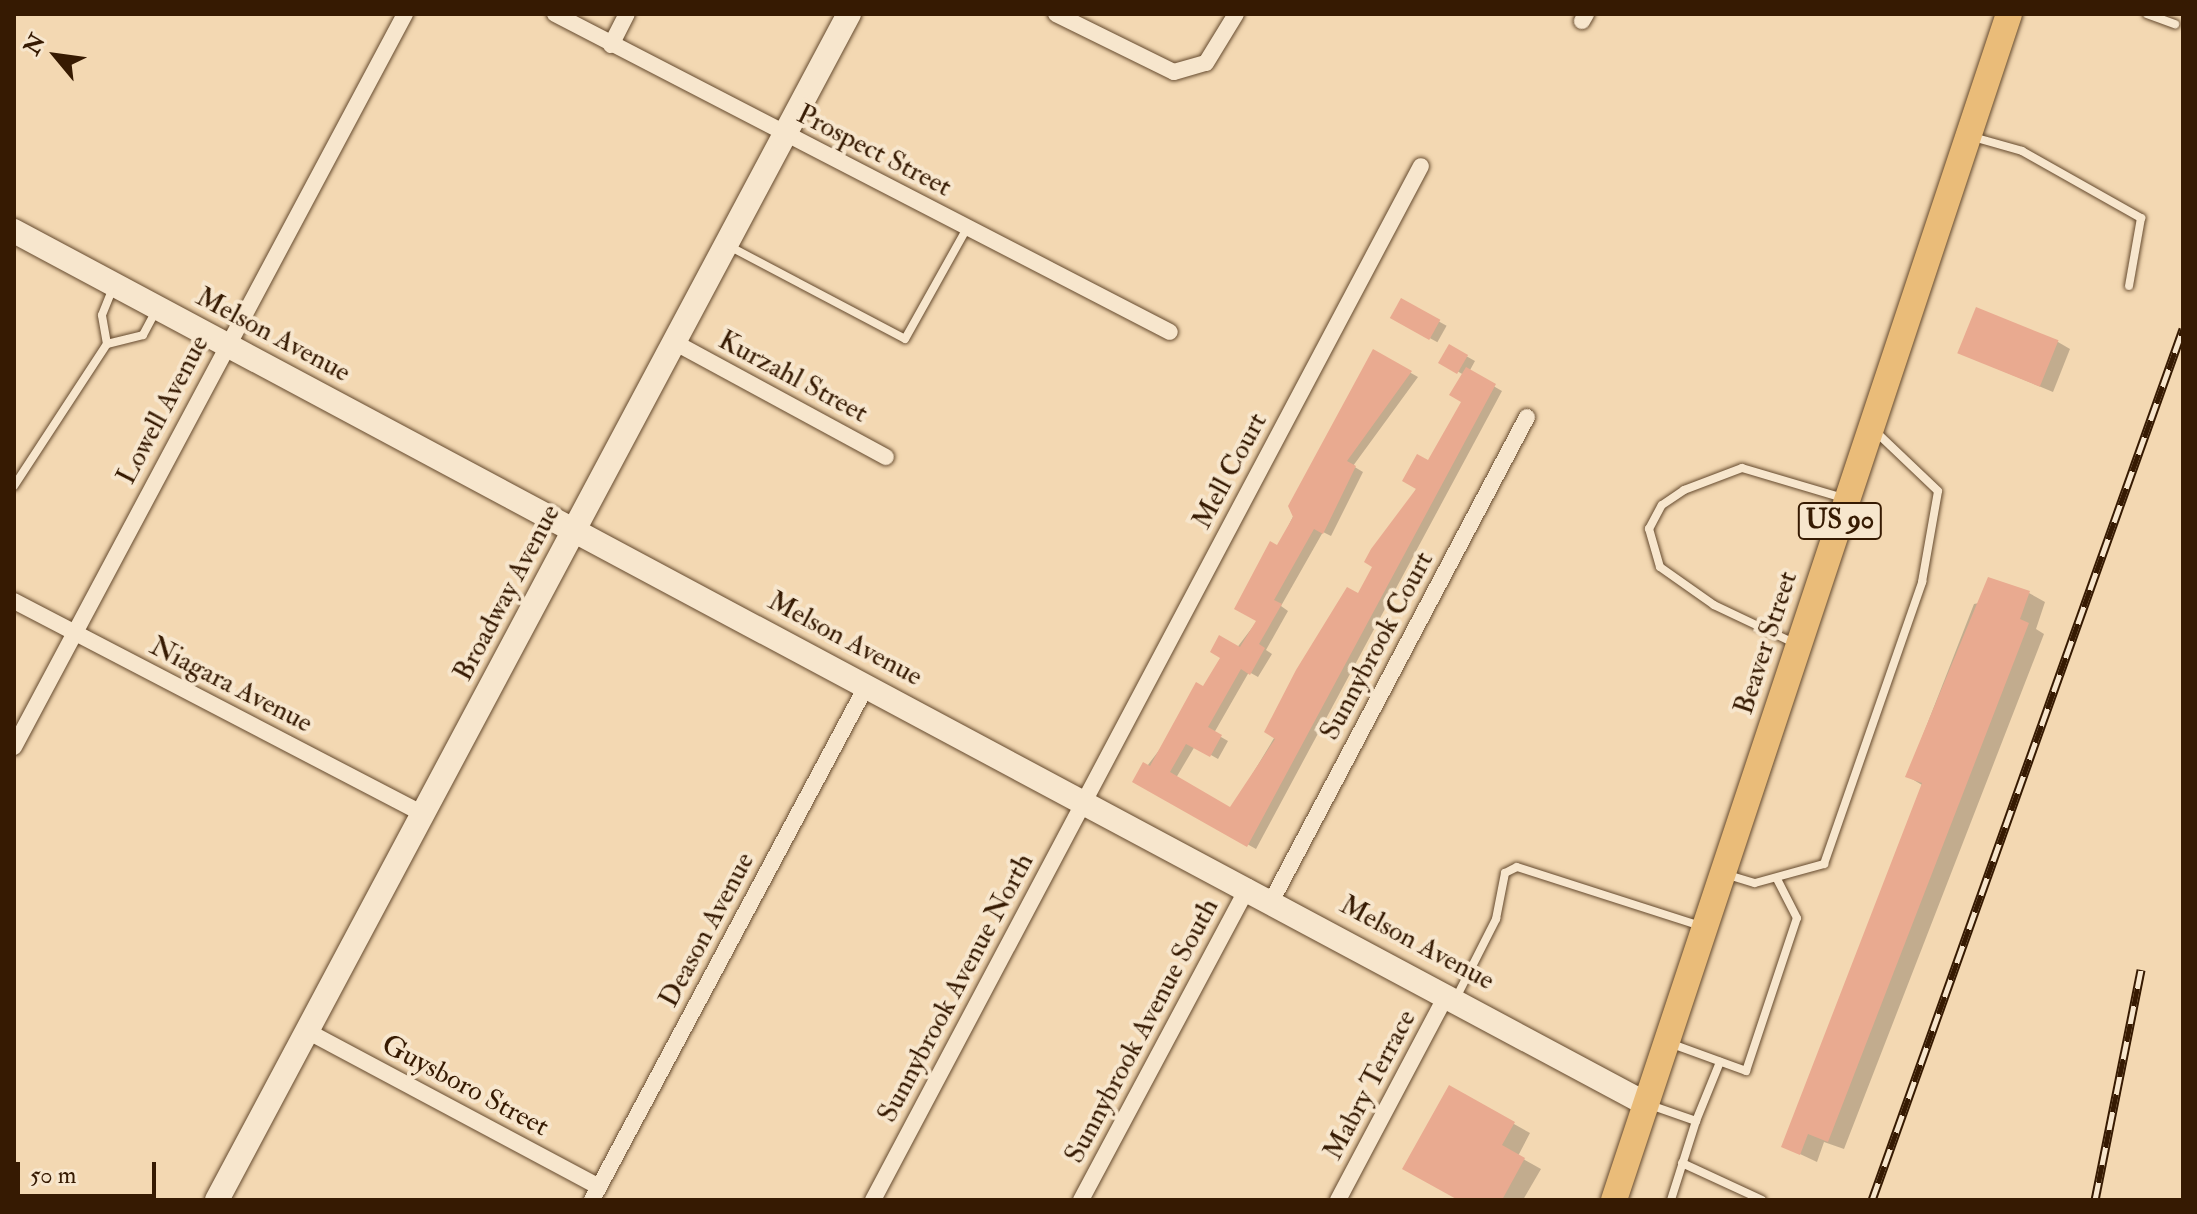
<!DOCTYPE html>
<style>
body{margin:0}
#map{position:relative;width:2197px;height:1214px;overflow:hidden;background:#f3d8b2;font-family:"IM FELL Double Pica",serif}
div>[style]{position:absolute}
.shadow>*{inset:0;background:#0003;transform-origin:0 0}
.building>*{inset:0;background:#e9aa90;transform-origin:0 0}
.roads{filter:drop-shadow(0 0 2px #654a2e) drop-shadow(0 0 2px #654a2e)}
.lane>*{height:8px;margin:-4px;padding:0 4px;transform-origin:4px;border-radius:4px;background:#f7e6cd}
.street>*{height:16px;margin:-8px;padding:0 8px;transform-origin:8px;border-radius:8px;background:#f7e6cd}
.secondary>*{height:24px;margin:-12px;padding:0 12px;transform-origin:12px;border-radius:12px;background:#f7e6cd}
.primary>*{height:26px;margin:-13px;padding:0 13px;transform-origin:13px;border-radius:13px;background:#eabc79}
.rail>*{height:9px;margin-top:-4.5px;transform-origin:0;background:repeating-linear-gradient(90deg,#f7e6cd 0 18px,#361a02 0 36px);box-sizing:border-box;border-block:2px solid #361a02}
span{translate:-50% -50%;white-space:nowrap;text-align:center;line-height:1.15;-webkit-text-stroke:8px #f7e6cd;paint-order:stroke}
.shield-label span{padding:2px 6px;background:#f7e6cd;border:2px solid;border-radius:6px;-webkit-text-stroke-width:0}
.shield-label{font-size:26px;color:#361a02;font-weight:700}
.street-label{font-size:28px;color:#361a02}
.frame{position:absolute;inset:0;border:16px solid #361a02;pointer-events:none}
.north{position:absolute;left:16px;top:16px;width:80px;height:80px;-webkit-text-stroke:6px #f7e6cd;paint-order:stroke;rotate:299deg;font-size:22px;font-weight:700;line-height:32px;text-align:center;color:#361a02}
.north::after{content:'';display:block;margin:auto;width:28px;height:36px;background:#361a02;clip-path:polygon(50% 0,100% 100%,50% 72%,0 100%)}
.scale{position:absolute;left:16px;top:1162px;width:140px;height:36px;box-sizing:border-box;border:4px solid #361a02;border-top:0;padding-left:10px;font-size:24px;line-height:28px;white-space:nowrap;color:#361a02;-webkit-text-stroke:6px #f7e6cd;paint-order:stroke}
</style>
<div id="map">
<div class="shadow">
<i style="left:1402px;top:301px;width:51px;height:19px;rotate:29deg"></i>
<i style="clip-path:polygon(2058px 342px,2070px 349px,2053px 392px,1960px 353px)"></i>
<i style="clip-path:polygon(1450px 347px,1475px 361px,1469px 372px,1502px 391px,1256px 849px,1135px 782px,1258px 620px,1278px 547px,1374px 352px,1418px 377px,1353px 466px,1363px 472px,1331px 536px,1323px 532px,1281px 606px,1288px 611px,1266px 650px,1272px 654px,1258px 677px,1249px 672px,1214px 733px,1228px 741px,1218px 759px,1195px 746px,1176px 778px,1231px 810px,1359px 596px,1463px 401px,1464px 375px,1441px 362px)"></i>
<i style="clip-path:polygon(2029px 593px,2045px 602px,2036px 629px,2044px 634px,1844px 1149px,1824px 1142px,1817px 1162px,1783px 1146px,1922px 785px,1907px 776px,1974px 604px)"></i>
<i style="clip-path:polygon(1450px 1088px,1530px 1133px,1518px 1156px,1541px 1169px,1523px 1200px,1462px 1200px)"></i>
</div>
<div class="building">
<i style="left:1401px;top:298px;width:45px;height:23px;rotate:29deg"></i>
<i style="left:1976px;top:307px;width:89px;height:50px;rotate:22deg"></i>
<i style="left:1449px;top:344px;width:22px;height:22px;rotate:30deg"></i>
<i style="clip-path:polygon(1373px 349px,1412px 371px,1347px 461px,1356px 466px,1323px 534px,1314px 529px,1274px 600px,1282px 604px,1259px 644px,1265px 648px,1250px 675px,1241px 669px,1208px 727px,1222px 735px,1210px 757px,1186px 744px,1170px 772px,1230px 807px,1275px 739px,1264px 732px,1296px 670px,1347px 587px,1358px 593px,1372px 567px,1364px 562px,1371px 549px,1416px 489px,1402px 481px,1417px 454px,1428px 460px,1461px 402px,1449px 395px,1466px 367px,1496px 384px,1247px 847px,1132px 782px,1143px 762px,1150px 766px,1196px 682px,1203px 686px,1220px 658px,1210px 652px,1219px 635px,1240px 647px,1256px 621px,1234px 609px,1270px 541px,1277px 545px,1293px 517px,1288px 506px)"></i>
<i style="clip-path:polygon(1988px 577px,2030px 591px,2020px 619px,2029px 623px,1828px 1142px,1808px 1134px,1800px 1155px,1781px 1147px,1922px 783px,1905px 777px)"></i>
<i style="clip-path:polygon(1449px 1085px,1515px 1122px,1502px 1145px,1525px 1158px,1502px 1200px,1458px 1200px,1402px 1169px)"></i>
</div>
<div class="roads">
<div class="lane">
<i style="left:2147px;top:14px;width:30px;rotate:20deg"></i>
<i style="left:1973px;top:137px;width:51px;rotate:15.9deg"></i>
<i style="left:2022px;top:151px;width:137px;rotate:29.4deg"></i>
<i style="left:2141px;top:218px;width:69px;rotate:100deg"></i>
<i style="left:727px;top:245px;width:201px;rotate:27.8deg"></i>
<i style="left:905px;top:339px;width:127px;rotate:-60.8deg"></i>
<i style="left:107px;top:344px;width:29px;rotate:-100deg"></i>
<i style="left:102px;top:315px;width:29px;rotate:-68deg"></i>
<i style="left:14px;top:486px;width:170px;rotate:-56.8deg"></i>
<i style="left:107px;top:344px;width:37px;rotate:-14deg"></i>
<i style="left:143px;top:335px;width:30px;rotate:-62deg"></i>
<i style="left:1794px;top:643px;width:89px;rotate:-154.6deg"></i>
<i style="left:1714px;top:605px;width:66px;rotate:-144.9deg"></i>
<i style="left:1660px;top:567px;width:40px;rotate:-106deg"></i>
<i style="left:1649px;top:529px;width:27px;rotate:-62deg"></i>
<i style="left:1662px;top:505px;width:27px;rotate:-34deg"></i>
<i style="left:1684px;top:490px;width:62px;rotate:-20.8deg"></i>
<i style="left:1742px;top:468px;width:105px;rotate:16.5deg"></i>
<i style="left:1728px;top:875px;width:28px;rotate:17deg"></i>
<i style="left:1755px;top:883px;width:72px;rotate:-15.4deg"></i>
<i style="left:1824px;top:864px;width:299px;rotate:-70.8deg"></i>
<i style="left:1922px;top:582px;width:92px;rotate:-80deg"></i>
<i style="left:1938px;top:491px;width:87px;rotate:-136.4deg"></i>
<i style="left:1456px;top:998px;width:89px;rotate:-63.1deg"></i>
<i style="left:1496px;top:919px;width:47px;rotate:-78.9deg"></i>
<i style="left:1505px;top:873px;width:13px;rotate:-27deg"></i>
<i style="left:1517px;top:867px;width:193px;rotate:17.8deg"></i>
<i style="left:1672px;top:1044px;width:79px;rotate:20deg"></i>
<i style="left:1746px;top:1071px;width:161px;rotate:-71.6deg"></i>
<i style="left:1797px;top:918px;width:44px;rotate:-117.1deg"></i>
<i style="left:1650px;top:1105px;width:49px;rotate:19.2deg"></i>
<i style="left:1696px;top:1121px;width:83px;rotate:107.6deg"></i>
<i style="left:1696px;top:1121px;width:64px;rotate:-67.9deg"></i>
<i style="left:1682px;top:1163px;width:88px;rotate:24.8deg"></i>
</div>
<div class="street">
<i style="left:555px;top:14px;width:692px;rotate:27.34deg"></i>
<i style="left:1056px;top:14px;width:131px;rotate:26.2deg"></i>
<i style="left:1174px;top:72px;width:33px;rotate:-16deg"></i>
<i style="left:1206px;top:63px;width:57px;rotate:-58.5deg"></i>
<i style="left:1582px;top:21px;width:8px;rotate:-60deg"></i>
<i style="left:611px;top:45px;width:35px;rotate:-63deg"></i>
<i style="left:674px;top:342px;width:241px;rotate:28.5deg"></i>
<i style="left:14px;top:601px;width:461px;rotate:27.5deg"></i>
<i style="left:14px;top:747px;width:831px;rotate:-61.92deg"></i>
<i style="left:1272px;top:900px;width:546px;rotate:-62.17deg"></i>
<i style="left:307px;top:1031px;width:331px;rotate:28.1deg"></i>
<i style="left:592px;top:1200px;width:584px;rotate:-61.9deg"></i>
<i style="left:873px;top:1200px;width:1170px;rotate:-62.08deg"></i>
<i style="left:1081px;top:1200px;width:355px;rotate:-61.9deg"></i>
<i style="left:1338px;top:1200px;width:233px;rotate:-62.1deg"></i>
</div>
<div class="secondary">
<i style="left:14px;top:231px;width:1851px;rotate:28.14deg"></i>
<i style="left:217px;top:1200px;width:1344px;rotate:-61.95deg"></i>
</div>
<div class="primary">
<i style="left:1614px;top:1200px;width:1250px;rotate:-71.58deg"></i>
</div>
</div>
<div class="rail">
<i style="left:1872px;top:1200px;width:925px;rotate:-70.35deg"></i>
<i style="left:2095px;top:1200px;width:235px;rotate:-78.7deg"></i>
</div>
<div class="shield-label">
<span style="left:1840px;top:521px">US 90</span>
</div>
<div class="street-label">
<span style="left:874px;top:151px;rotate:27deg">Prospect Street</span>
<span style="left:273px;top:335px;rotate:28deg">Melson Avenue</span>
<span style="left:793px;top:377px;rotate:28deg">Kurzahl Street</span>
<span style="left:163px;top:410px;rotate:-62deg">Lowell Avenue</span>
<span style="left:1230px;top:471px;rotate:-62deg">Mell Court</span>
<span style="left:507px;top:593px;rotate:-62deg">Broadway Avenue</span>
<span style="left:845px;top:639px;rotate:28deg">Melson Avenue</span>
<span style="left:1766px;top:643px;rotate:-72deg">Beaver Street</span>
<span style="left:1377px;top:646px;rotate:-62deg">Sunnybrook Court</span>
<span style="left:231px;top:685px;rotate:27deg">Niagara Avenue</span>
<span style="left:707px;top:930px;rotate:-62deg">Deason Avenue</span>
<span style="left:1417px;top:943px;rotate:28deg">Melson Avenue</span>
<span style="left:956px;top:988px;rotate:-62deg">Sunnybrook Avenue North</span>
<span style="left:1142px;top:1031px;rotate:-62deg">Sunnybrook Avenue South</span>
<span style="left:1370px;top:1085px;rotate:-62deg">Mabry Terrace</span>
<span style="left:465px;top:1086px;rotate:28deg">Guysboro Street</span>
</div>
<div class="frame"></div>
<div class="north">N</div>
<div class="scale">50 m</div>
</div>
